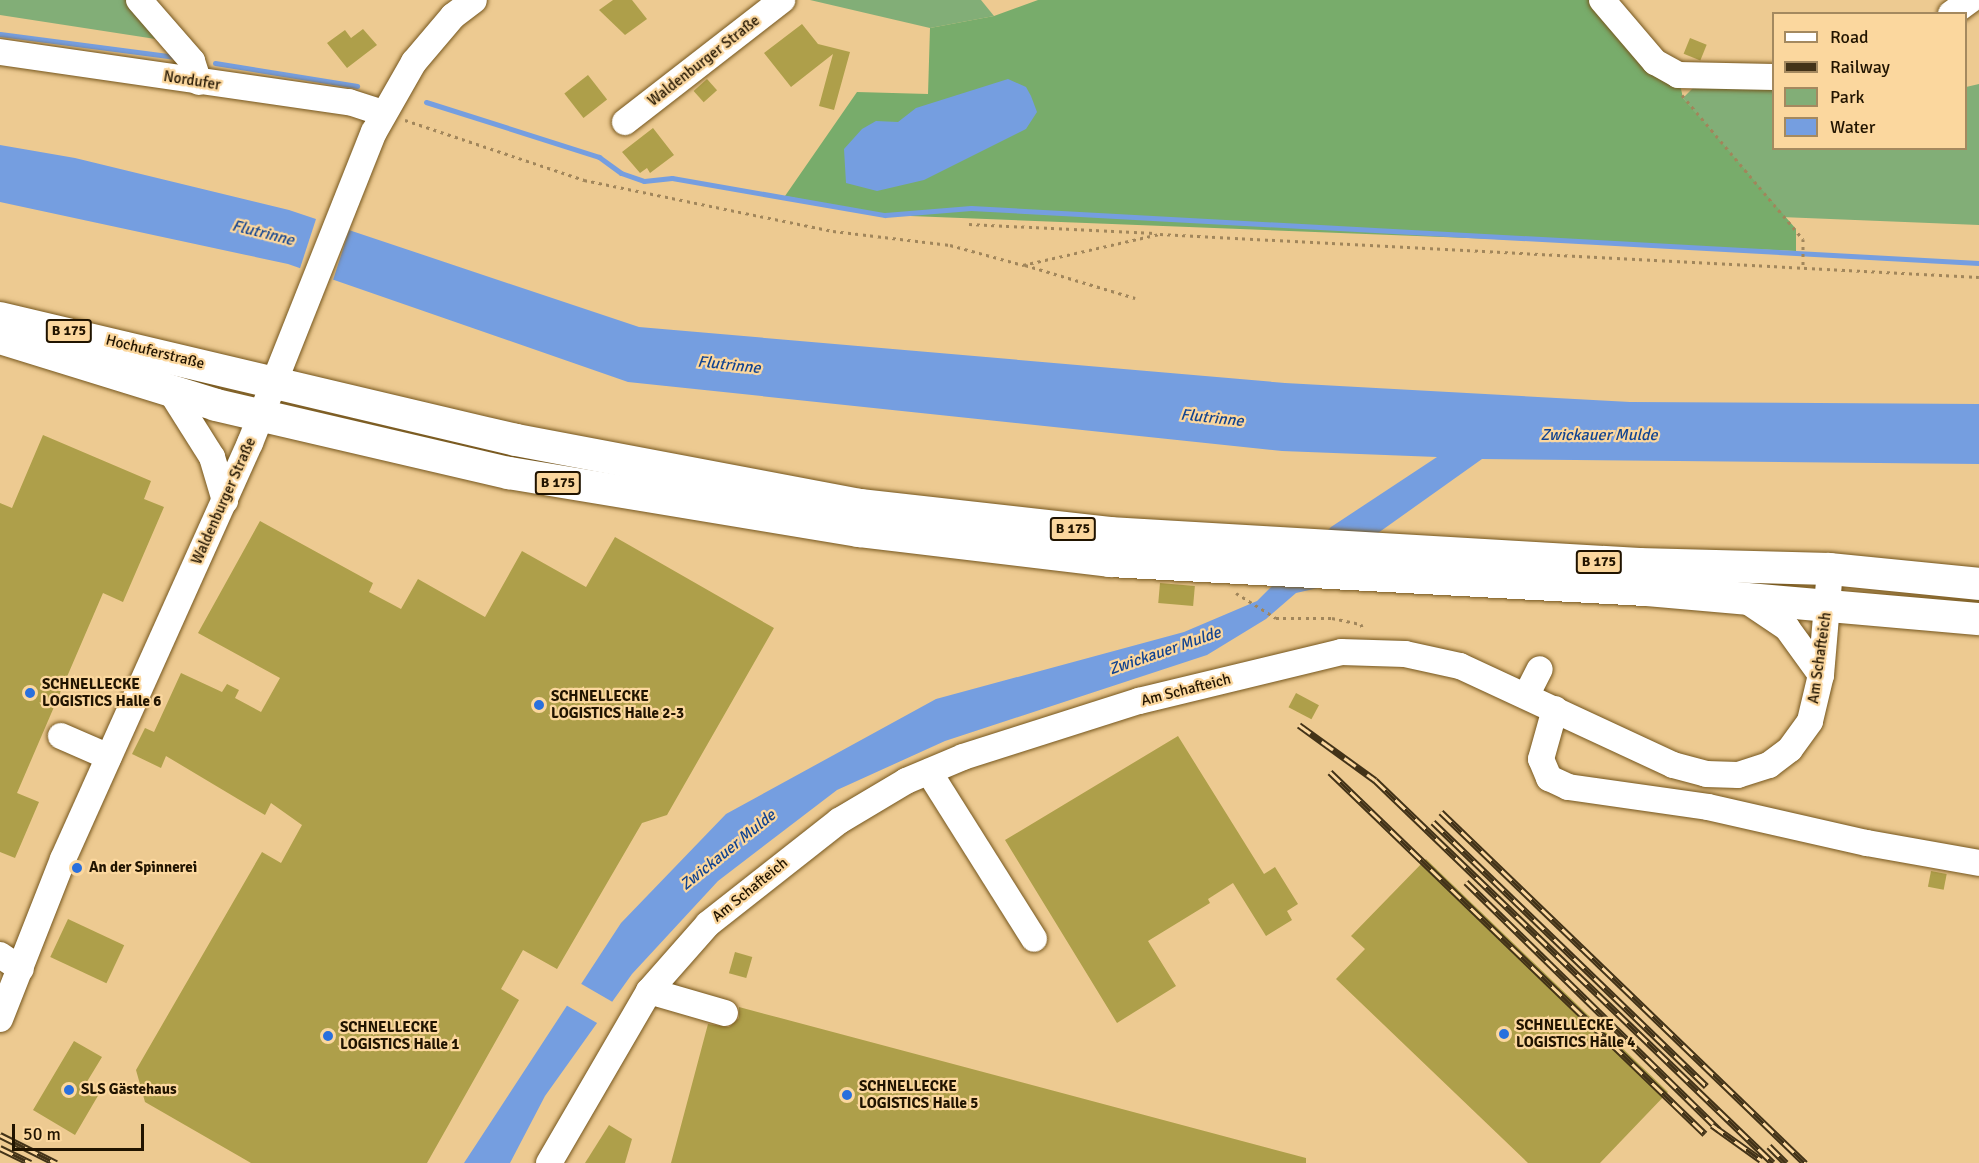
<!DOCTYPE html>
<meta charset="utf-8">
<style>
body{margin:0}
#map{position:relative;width:1979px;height:1163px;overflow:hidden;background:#edca91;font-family:Signika,sans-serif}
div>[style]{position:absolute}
.green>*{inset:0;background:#82ae77}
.forest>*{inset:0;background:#78ac6b}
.water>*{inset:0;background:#759ee0}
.pier>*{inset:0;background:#edca91;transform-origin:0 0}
.stream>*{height:5px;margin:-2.5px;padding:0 2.5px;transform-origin:2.5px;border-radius:2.5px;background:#759ee0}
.building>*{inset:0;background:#ae9f4a;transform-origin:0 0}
.path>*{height:3px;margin-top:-1.5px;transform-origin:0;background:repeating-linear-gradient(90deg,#a1865b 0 3px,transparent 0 7.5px)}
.roads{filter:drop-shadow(0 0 2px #75561d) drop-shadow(0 0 2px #75561d)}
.minor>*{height:26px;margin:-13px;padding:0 13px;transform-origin:13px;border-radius:13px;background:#fff}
.major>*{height:32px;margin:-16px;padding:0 16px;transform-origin:16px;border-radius:16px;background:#fff}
.rail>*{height:7px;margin-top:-3.5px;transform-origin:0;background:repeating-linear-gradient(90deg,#fbd79e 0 14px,#433318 0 28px);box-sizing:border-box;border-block:2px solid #433318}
.dots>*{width:16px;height:16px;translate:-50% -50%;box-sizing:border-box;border:3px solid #fbd79e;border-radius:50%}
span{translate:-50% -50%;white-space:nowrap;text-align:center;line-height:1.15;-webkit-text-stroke:4.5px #fbd79e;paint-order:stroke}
.shield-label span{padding:2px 4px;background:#fbd79e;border:2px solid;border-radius:4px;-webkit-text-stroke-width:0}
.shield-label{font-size:14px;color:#211400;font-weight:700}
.street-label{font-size:15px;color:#211400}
.poi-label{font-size:15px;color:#211400;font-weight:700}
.left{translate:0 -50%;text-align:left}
.water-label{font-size:16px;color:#114390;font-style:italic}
.legend{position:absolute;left:1772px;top:12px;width:195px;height:138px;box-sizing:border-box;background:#fbd79e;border:2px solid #a4895f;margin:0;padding:8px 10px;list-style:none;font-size:18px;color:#211400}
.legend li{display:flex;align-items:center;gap:12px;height:30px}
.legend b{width:30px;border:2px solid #a4895f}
.scale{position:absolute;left:12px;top:1124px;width:132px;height:27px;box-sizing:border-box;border:3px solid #211400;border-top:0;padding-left:8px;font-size:18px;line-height:21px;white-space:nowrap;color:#211400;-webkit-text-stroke:4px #fbd79e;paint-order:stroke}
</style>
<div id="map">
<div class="green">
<i style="clip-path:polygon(0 0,139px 0,175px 42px,0 15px)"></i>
<i style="clip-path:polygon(810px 0,981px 0,994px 16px,930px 28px)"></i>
<i style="clip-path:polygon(1702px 79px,1773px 81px,1774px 148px,1966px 148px,1966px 87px,1979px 84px,1979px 225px,1781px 217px,1683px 98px)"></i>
</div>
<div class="forest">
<i style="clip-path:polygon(1038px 0,1602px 0,1678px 75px,1683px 98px,1796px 229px,1796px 251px,885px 215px,785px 196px,857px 92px,928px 94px,930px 28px,994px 16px)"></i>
</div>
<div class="water">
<i style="clip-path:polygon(1008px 79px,1026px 87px,1031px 96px,1037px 112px,1026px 129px,924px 180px,877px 191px,846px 183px,844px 149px,862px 129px,876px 121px,898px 122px,916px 108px)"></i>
<i style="clip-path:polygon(0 145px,75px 158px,289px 210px,639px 327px,1285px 383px,1630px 402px,1979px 404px,1979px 464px,1482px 459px,1378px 533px,1318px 588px,1296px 593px,1266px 619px,1207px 655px,945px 741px,837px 790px,718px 881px,632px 974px,545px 1096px,510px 1163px,464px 1163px,621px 923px,726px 814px,936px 699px,1184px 632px,1257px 601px,1331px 527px,1437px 457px,1282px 451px,628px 382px,288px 264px,0 202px)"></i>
</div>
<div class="pier">
<i style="left:317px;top:216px;width:35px;height:57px;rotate:18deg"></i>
<i style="left:578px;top:982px;width:42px;height:26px;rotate:30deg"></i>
</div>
<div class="stream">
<i style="left:0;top:34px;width:177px;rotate:7.5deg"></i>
<i style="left:215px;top:63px;width:144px;rotate:9.2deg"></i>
<i style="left:426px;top:102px;width:182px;rotate:17.6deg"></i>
<i style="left:599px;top:157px;width:27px;rotate:36deg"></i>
<i style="left:621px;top:173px;width:24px;rotate:19deg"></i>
<i style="left:644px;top:181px;width:28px;rotate:-6deg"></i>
<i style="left:672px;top:178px;width:216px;rotate:9.9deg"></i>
<i style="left:885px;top:215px;width:86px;rotate:-4.7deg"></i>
<i style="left:971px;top:208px;width:1009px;rotate:3.12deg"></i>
</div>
<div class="building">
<i style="clip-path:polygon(613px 0,632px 0,647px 19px,625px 35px,599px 10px)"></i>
<i style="clip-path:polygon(802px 24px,818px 44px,850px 52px,834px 110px,819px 106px,833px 54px,791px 87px,764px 53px)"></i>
<i style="clip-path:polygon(363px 29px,377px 45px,347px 68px,327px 43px,345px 30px,351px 38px)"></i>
<i style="left:1690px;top:38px;width:18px;height:17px;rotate:22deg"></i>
<i style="left:588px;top:75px;width:31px;height:30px;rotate:52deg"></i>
<i style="left:707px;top:79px;width:15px;height:18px;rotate:48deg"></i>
<i style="clip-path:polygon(653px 128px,674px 155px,650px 173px,647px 168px,640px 173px,622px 152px)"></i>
<i style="clip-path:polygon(43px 435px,151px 481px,144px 499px,164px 507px,123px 602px,103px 593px,17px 793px,39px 802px,15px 858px,0 852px,0 503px,12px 508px)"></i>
<i style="clip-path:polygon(260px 521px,373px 583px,369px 592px,401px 609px,418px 579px,485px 617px,522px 551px,586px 587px,615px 537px,774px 628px,667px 815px,642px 823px,557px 969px,523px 950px,501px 989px,519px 1000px,427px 1163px,251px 1163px,145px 1102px,136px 1070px,262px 852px,281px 863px,302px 825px,271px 803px,265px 815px,166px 756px,161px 768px,132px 754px,145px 728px,154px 732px,181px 673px,222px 692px,227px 684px,239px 690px,235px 698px,261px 712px,280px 678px,198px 633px)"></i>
<i style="left:1160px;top:583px;width:35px;height:20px;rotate:5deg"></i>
<i style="left:1296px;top:693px;width:26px;height:16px;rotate:28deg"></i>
<i style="clip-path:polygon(1178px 736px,1264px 874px,1275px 867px,1298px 904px,1287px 911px,1292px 920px,1266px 936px,1233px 883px,1208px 899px,1210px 903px,1148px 941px,1176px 986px,1117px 1023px,1005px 840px)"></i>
<i style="clip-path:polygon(1426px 859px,1668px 1092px,1600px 1163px,1528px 1163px,1336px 979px,1365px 949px,1351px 936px)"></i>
<i style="left:1931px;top:871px;width:16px;height:16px;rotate:11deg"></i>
<i style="left:68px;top:919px;width:62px;height:42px;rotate:25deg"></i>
<i style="left:735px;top:952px;width:18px;height:22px;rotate:16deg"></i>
<i style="clip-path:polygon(739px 1007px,1306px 1158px,1306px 1163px,671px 1163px,708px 1024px,729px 1027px,739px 1018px)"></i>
<i style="clip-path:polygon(74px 1041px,102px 1057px,85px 1085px,99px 1094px,75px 1135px,33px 1110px)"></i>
<i style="clip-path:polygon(609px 1125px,632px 1139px,625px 1163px,585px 1163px)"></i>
</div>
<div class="path">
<i style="left:1682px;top:95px;width:188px;rotate:50deg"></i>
<i style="left:1803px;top:239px;width:28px;rotate:90deg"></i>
<i style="left:405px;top:120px;width:189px;rotate:18.5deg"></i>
<i style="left:584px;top:180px;width:254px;rotate:11.6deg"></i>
<i style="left:833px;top:231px;width:118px;rotate:6.8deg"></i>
<i style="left:950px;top:245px;width:76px;rotate:15.3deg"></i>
<i style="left:1023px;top:265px;width:140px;rotate:-12.8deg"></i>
<i style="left:1160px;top:234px;width:820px;rotate:3.01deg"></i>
<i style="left:969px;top:224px;width:186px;rotate:2.8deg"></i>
<i style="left:1025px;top:265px;width:115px;rotate:16.7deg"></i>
<i style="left:1236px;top:593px;width:47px;rotate:32deg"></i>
<i style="left:1276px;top:618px;width:56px"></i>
<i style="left:1332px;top:618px;width:30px;rotate:12deg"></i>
<i style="left:1361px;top:624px;width:6px;rotate:72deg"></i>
</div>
<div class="roads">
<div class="minor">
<i style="left:139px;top:0;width:81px;rotate:49deg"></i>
<i style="left:192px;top:61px;width:22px;rotate:72deg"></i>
<i style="left:1602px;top:0;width:82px;rotate:49.5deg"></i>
<i style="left:1655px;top:62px;width:26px;rotate:29deg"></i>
<i style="left:1678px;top:75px;width:96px;rotate:1.2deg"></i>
<i style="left:1951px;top:14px;width:24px;rotate:-36deg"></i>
<i style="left:0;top:52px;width:353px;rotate:8.2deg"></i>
<i style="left:349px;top:102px;width:36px;rotate:18deg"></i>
<i style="left:625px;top:122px;width:199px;rotate:-37.8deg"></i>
<i style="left:171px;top:392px;width:77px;rotate:57.8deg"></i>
<i style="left:212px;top:457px;width:46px;rotate:73.5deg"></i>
<i style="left:1744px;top:599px;width:52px;rotate:34deg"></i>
<i style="left:1787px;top:628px;width:58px;rotate:54.1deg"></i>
<i style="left:1526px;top:696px;width:30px;rotate:-63deg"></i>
<i style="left:1555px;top:709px;width:52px;rotate:105.6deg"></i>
<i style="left:1541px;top:759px;width:21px;rotate:67deg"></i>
<i style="left:1549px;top:778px;width:21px;rotate:25deg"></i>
<i style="left:1568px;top:787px;width:141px;rotate:8.1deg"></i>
<i style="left:1708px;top:807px;width:163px;rotate:12.8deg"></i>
<i style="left:1867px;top:843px;width:114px;rotate:10.1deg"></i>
<i style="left:61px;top:736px;width:52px;rotate:23.6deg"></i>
<i style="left:929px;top:772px;width:197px;rotate:57.8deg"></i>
<i style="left:0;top:955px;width:25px;rotate:34deg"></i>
<i style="left:649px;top:991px;width:79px;rotate:16.1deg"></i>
<i style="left:0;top:1019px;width:172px;rotate:-68.5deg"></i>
<i style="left:63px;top:859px;width:456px;rotate:-65.8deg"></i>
<i style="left:250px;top:443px;width:335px;rotate:-68.3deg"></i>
<i style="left:374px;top:132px;width:81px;rotate:-60.3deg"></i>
<i style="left:414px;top:62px;width:60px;rotate:-49.7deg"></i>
<i style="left:453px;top:16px;width:26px;rotate:-37deg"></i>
<i style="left:549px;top:1163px;width:199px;rotate:-59.8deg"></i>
<i style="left:649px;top:991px;width:89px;rotate:-48.6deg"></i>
<i style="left:708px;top:924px;width:167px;rotate:-38.2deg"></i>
<i style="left:839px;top:821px;width:78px;rotate:-30.8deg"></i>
<i style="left:906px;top:781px;width:62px;rotate:-22.8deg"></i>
<i style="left:963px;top:757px;width:185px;rotate:-17.7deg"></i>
<i style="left:1139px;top:701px;width:208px;rotate:-13.6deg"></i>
<i style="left:1341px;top:652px;width:64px;rotate:1.8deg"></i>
<i style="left:1405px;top:654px;width:56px;rotate:12.3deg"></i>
<i style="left:1460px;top:666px;width:235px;rotate:24.9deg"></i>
<i style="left:1673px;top:765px;width:34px;rotate:15deg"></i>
<i style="left:1706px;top:774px;width:32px;rotate:2deg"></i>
<i style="left:1738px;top:775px;width:33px;rotate:-18deg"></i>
<i style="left:1769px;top:765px;width:26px;rotate:-37deg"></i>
<i style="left:1790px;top:749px;width:34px;rotate:-54deg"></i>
<i style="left:1810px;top:721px;width:47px;rotate:-76.6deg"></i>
<i style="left:1821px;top:675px;width:106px;rotate:-85.1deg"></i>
</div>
<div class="major">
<i style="left:0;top:318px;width:530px;rotate:13.3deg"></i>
<i style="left:516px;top:440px;width:350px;rotate:10.7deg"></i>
<i style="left:860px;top:505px;width:251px;rotate:6.4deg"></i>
<i style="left:1109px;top:533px;width:531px;rotate:3.35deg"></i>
<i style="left:1639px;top:564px;width:191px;rotate:1.5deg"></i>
<i style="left:1830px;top:569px;width:150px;rotate:5.7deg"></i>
<i style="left:0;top:338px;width:226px;rotate:17.2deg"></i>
<i style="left:216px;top:405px;width:301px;rotate:13.1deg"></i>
<i style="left:509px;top:473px;width:355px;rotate:9.4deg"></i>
<i style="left:859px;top:531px;width:253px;rotate:6.8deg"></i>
<i style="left:1110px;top:561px;width:537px;rotate:3.1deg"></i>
<i style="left:1646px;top:590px;width:334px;rotate:5deg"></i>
</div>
</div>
<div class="rail">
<i style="left:1299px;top:725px;width:94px;rotate:35.9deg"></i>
<i style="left:1375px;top:780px;width:552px;rotate:43.9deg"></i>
<i style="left:1330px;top:772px;width:521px;rotate:43.99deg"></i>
<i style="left:1441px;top:812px;width:506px;rotate:43.96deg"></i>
<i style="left:1433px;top:822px;width:380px;rotate:44deg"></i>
<i style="left:1466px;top:882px;width:354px;rotate:44.4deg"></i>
<i style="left:1712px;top:1125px;width:60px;rotate:35.5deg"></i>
<i style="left:0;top:1135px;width:63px;rotate:26.6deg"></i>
<i style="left:1769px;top:1146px;width:24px;rotate:45deg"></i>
<i style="left:0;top:1148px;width:34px;rotate:26deg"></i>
</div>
<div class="dots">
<i style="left:30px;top:693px;background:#2a70dd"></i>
<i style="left:539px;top:705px;background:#2a70dd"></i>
<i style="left:77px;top:868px;background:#2a70dd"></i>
<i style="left:1504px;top:1034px;background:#2a70dd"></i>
<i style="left:328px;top:1036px;background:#2a70dd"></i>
<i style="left:69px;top:1090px;background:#2a70dd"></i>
<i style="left:847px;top:1095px;background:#2a70dd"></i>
</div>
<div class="shield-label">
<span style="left:69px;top:331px">B 175</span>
<span style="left:558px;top:483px">B 175</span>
<span style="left:1073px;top:529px">B 175</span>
<span style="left:1599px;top:562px">B 175</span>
</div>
<div class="street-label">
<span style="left:704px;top:61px;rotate:-38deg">Waldenburger Straße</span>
<span style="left:192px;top:81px;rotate:9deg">Nordufer</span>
<span style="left:155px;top:352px;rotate:14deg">Hochuferstraße</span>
<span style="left:224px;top:501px;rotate:-66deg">Waldenburger Straße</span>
<span style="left:1820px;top:658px;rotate:-82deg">Am Schafteich</span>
<span style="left:1186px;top:690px;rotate:-14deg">Am Schafteich</span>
<span style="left:750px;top:890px;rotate:-39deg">Am Schafteich</span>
</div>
<div class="poi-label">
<span class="left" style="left:42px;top:693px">SCHNELLECKE<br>LOGISTICS Halle 6</span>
<span class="left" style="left:551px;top:705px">SCHNELLECKE<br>LOGISTICS Halle 2-3</span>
<span class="left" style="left:89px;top:868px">An der Spinnerei</span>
<span class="left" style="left:1516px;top:1034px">SCHNELLECKE<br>LOGISTICS Halle 4</span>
<span class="left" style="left:340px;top:1036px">SCHNELLECKE<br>LOGISTICS Halle 1</span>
<span class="left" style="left:859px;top:1095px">SCHNELLECKE<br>LOGISTICS Halle 5</span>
<span class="left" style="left:81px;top:1090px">SLS Gästehaus</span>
</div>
<div class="water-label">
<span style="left:263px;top:233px;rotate:14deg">Flutrinne</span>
<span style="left:729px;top:365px;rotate:6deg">Flutrinne</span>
<span style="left:1212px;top:418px;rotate:6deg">Flutrinne</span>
<span style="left:1599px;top:435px">Zwickauer Mulde</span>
<span style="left:1165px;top:651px;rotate:-19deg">Zwickauer Mulde</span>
<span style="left:728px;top:850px;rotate:-39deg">Zwickauer Mulde</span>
</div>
<ul class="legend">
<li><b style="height:8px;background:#fff"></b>Road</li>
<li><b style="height:8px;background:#433318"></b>Railway</li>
<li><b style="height:16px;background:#82ae77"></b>Park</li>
<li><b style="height:16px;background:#759ee0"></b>Water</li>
</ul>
<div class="scale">50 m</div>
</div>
